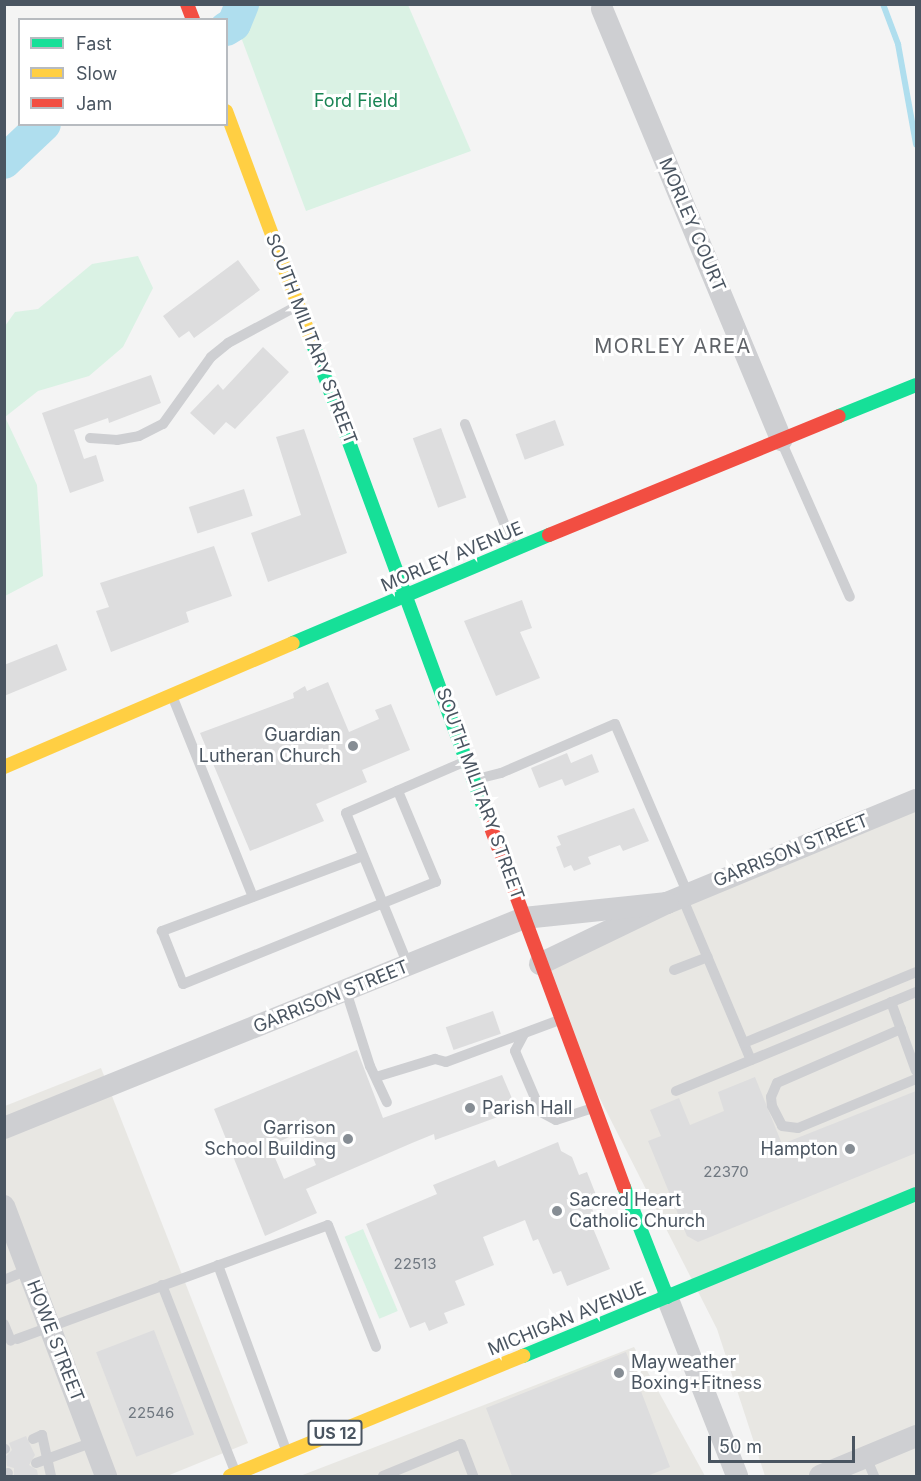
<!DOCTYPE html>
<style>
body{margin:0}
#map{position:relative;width:921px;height:1481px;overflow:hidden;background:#f4f4f4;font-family:Inter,sans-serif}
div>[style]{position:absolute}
.commercial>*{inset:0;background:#e8e7e3}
.green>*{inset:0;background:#daf2e4;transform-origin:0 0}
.stream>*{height:6px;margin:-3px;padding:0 3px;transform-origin:3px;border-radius:3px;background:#afdeee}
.river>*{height:34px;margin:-17px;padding:0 17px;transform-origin:17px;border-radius:17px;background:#afdeee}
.building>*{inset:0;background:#ddddde;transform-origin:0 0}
.lane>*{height:10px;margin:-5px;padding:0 5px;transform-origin:5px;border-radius:5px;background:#cecfd2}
.street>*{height:22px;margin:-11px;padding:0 11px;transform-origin:11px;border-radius:11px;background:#cecfd2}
.fast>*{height:14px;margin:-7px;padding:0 7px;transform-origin:7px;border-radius:7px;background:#16e098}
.slow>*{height:14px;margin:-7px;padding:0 7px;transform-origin:7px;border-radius:7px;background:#ffcf43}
.jam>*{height:14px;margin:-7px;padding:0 7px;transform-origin:7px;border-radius:7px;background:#f24e42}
.dots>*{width:16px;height:16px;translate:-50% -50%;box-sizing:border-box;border:3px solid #fff;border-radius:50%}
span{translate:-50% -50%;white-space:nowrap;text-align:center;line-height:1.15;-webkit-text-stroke:6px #fff;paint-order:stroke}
.number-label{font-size:15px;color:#707881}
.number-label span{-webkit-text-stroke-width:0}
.shield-label span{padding:2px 4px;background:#fff;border:2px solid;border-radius:4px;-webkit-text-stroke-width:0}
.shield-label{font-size:16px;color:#4a5561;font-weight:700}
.park-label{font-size:18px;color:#198454}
.street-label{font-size:18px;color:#4a5561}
.poi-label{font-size:18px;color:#4a5561}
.right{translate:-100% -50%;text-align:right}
.left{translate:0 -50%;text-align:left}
.neighbourhood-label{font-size:20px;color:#5f6368;letter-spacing:1.5px}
.frame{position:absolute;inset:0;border:6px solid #4a5561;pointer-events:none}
.legend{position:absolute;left:18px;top:18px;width:210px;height:108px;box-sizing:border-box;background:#fff;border:2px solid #b7bbc0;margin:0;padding:8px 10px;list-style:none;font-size:18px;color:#4a5561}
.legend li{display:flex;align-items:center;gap:12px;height:30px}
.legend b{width:30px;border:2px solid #b7bbc0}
.scale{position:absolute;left:708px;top:1436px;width:147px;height:27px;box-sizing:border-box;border:3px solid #4a5561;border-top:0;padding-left:8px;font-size:18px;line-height:21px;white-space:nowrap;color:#4a5561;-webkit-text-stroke:4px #fff;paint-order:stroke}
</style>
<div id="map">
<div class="commercial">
<i style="clip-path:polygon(916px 800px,916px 1476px,765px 1476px,717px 1329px,560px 1020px,540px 964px)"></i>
<i style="clip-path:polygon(101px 1068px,248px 1443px,167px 1476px,5px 1476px,5px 1106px)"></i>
<i style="clip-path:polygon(634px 1347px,705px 1476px,300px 1476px)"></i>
</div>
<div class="green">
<i style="clip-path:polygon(229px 5px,408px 5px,471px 151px,306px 211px)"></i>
<i style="clip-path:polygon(138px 256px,153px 288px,123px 347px,89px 376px,38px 391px,5px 417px,37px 485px,43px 576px,5px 596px,5px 326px,15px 312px,38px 309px,92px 264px)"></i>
<i style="left:363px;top:1229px;width:89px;height:20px;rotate:67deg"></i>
</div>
<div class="stream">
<i style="left:883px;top:4px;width:43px;rotate:69.4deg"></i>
<i style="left:898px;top:44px;width:102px;rotate:79.8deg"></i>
</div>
<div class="river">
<i style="left:226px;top:29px;width:9px;rotate:-32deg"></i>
<i style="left:234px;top:24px;width:22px;rotate:-68deg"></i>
<i style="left:4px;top:162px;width:55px;rotate:-43.5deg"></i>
</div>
<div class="building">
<i style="clip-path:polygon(238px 260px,260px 290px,194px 338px,189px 331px,179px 338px,163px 316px)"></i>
<i style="clip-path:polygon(263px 347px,289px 372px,235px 429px,226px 422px,214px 435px,190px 413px,218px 384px,223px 390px)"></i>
<i style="clip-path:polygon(151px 375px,161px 403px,109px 423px,108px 418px,74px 430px,84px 459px,96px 455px,104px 481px,70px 493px,42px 413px)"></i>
<i style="left:555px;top:420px;width:27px;height:42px;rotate:70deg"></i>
<i style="left:441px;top:428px;width:74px;height:30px;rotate:70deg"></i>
<i style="clip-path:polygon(304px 429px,347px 553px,268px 582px,251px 533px,301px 515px,276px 437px)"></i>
<i style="left:244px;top:489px;width:28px;height:58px;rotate:72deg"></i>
<i style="clip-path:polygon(214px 546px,232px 596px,186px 612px,189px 622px,111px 652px,96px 611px,109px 607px,100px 583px)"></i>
<i style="clip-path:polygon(522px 600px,532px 628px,520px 632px,540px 678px,496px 696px,464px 621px)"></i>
<i style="clip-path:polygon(57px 644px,67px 670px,4px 696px,4px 665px)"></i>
<i style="clip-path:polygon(328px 682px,349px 732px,379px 719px,375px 710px,391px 704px,410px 750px,362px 770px,367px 782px,316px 804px,324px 821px,250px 851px,200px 733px,294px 698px,293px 693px,305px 686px,307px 691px)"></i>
<i style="clip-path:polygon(567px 753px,571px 763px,592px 754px,599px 772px,565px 786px,562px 779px,539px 788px,531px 768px)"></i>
<i style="clip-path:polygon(634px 808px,649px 841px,623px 851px,620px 845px,588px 857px,591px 864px,574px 871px,571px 865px,564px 868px,556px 847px,561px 845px,557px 836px)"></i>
<i style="left:493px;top:1011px;width:24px;height:50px;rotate:71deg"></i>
<i style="clip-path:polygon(evenodd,357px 1050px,383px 1118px,502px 1075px,517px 1110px,435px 1140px,434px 1134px,412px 1143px,306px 1189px,317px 1213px,265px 1236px,214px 1109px,357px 1050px,302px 1131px,316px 1165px,284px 1179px,270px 1146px,302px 1131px)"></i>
<i style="clip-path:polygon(755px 1077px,782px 1144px,916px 1091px,916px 1153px,698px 1242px,687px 1236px,648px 1141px,661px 1136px,650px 1110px,679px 1098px,690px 1125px,724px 1111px,718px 1092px)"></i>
<i style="clip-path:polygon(558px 1142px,561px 1151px,572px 1157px,579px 1175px,587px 1172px,598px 1200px,590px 1203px,596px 1219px,590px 1221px,610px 1269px,567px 1286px,561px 1271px,553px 1274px,538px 1239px,533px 1241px,525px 1220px,483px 1237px,494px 1265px,455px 1281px,465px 1305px,444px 1313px,448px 1323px,429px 1331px,425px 1322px,410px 1328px,366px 1224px,437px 1194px,433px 1185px,495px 1160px,498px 1167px)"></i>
<i style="left:154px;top:1330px;width:112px;height:62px;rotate:69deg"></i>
<i style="clip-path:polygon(626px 1352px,670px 1467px,647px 1476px,512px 1476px,486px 1408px)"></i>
<i style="clip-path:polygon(26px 1436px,35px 1455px,29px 1465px,37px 1470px,38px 1476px,14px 1476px,14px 1468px,7px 1466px,6px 1456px,12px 1450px,9px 1443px)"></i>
</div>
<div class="lane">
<i style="left:465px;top:424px;width:131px;rotate:68.5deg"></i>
<i style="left:90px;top:438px;width:27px;rotate:4deg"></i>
<i style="left:117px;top:440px;width:22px;rotate:-10deg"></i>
<i style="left:139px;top:436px;width:27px;rotate:-27deg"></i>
<i style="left:163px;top:424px;width:82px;rotate:-54.4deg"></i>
<i style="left:211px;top:357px;width:22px;rotate:-39deg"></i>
<i style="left:228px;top:343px;width:76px;rotate:-28.2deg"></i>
<i style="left:782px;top:443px;width:168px;rotate:66.2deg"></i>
<i style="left:173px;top:698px;width:214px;rotate:68.1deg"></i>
<i style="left:477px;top:779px;width:25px;rotate:-14deg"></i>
<i style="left:501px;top:773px;width:124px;rotate:-23.3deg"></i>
<i style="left:615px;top:724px;width:185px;rotate:66.8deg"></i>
<i style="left:363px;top:856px;width:215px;rotate:159.5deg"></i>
<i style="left:162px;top:931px;width:57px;rotate:68.4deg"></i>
<i style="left:183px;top:984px;width:273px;rotate:-22deg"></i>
<i style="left:436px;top:882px;width:99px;rotate:-112.7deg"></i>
<i style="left:682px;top:897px;width:177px;rotate:67.1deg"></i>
<i style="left:408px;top:965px;width:164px;rotate:-112.2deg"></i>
<i style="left:346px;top:813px;width:129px;rotate:-23.4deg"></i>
<i style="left:674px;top:970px;width:36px;rotate:-21deg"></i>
<i style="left:346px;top:991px;width:79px;rotate:72.3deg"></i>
<i style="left:370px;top:1066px;width:40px;rotate:65deg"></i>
<i style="left:891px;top:1002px;width:73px;rotate:70.1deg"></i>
<i style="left:901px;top:1029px;width:135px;rotate:156.5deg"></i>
<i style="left:777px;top:1083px;width:15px;rotate:113deg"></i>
<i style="left:771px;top:1097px;width:9px;rotate:84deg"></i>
<i style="left:772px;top:1106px;width:22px;rotate:63deg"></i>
<i style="left:782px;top:1126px;width:16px;rotate:7deg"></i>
<i style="left:798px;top:1128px;width:128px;rotate:-22.6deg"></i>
<i style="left:524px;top:1034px;width:19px;rotate:118deg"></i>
<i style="left:515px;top:1051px;width:66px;rotate:66.9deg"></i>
<i style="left:541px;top:1112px;width:17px;rotate:28deg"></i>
<i style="left:556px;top:1120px;width:38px;rotate:-18deg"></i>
<i style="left:744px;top:1043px;width:186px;rotate:-22.4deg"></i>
<i style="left:376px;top:1077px;width:62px;rotate:-17deg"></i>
<i style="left:435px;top:1059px;width:11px;rotate:15deg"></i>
<i style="left:446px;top:1062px;width:118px;rotate:-20.3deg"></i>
<i style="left:676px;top:1091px;width:260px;rotate:-22.4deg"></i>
<i style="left:218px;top:1265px;width:197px;rotate:69.8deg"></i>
<i style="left:4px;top:1280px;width:26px;rotate:-23deg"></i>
<i style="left:162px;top:1285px;width:200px;rotate:68.6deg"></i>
<i style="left:4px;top:1324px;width:18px;rotate:68deg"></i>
<i style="left:17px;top:1339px;width:331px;rotate:-20.1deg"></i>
<i style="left:328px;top:1225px;width:131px;rotate:68.5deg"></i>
<i style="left:33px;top:1439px;width:10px;rotate:-24deg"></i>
<i style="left:42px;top:1435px;width:42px;rotate:77.6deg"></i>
<i style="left:4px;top:1449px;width:1px"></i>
<i style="left:866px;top:1457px;width:21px;rotate:67deg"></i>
<i style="left:36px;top:1463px;width:61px;rotate:-20.2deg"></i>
<i style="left:4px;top:1474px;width:4px;rotate:-14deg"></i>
<i style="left:383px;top:1476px;width:84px;rotate:-22.3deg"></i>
<i style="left:461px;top:1444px;width:34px;rotate:69deg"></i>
</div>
<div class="street">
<i style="left:602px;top:9px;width:467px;rotate:67.4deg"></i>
<i style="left:540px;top:964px;width:141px;rotate:-25.7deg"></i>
<i style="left:667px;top:903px;width:269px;rotate:-22.5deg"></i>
<i style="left:4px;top:1128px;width:561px;rotate:-21.99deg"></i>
<i style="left:524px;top:918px;width:144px;rotate:-6deg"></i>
<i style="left:4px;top:1206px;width:289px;rotate:69.3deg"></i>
<i style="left:667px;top:1297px;width:192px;rotate:68.6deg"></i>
<i style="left:820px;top:1476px;width:104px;rotate:-22.6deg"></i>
</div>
<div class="fast">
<i style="left:311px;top:339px;width:518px;rotate:69.78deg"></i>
<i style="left:839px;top:416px;width:83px;rotate:-21.9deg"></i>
<i style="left:293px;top:643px;width:278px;rotate:-22.9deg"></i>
<i style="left:624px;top:1187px;width:118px;rotate:68.6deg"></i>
<i style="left:523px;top:1356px;width:425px;rotate:-22.4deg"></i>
</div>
<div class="slow">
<i style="left:226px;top:111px;width:243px;rotate:69.6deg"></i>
<i style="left:4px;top:767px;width:314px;rotate:-23.2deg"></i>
<i style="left:230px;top:1476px;width:317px;rotate:-22.3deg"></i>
</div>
<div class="jam">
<i style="left:187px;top:4px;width:17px;rotate:69deg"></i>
<i style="left:549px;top:535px;width:313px;rotate:-22.3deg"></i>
<i style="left:490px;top:825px;width:386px;rotate:69.7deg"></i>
</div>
<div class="dots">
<i style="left:353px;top:746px;background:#868d94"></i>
<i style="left:470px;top:1108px;background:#868d94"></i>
<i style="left:348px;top:1139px;background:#868d94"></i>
<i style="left:850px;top:1149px;background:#868d94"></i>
<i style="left:557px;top:1211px;background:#868d94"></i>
<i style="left:619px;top:1373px;background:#868d94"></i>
</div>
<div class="number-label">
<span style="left:726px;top:1172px">22370</span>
<span style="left:415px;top:1264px">22513</span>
<span style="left:151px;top:1413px">22546</span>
</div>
<div class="shield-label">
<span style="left:335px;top:1433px">US 12</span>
</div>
<div class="park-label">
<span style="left:356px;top:101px">Ford Field</span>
</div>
<div class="street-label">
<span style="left:692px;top:225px;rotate:67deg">MORLEY COURT</span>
<span style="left:311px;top:339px;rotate:69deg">SOUTH MILITARY STREET</span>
<span style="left:452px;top:557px;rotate:-23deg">MORLEY AVENUE</span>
<span style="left:480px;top:794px;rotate:70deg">SOUTH MILITARY STREET</span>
<span style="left:791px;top:851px;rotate:-22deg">GARRISON STREET</span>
<span style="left:331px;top:997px;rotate:-22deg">GARRISON STREET</span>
<span style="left:567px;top:1319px;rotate:-22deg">MICHIGAN AVENUE</span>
<span style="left:55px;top:1341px;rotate:69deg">HOWE STREET</span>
</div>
<div class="poi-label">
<span class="right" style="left:341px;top:746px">Guardian<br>Lutheran Church</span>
<span class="left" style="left:482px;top:1108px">Parish Hall</span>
<span class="right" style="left:336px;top:1139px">Garrison<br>School Building</span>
<span class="right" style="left:838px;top:1149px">Hampton</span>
<span class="left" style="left:569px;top:1211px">Sacred Heart<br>Catholic Church</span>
<span class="left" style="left:631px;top:1373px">Mayweather<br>Boxing+Fitness</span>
</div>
<div class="neighbourhood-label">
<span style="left:673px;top:346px">MORLEY AREA</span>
</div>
<div class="frame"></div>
<ul class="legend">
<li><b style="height:8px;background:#16e098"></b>Fast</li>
<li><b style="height:8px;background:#ffcf43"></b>Slow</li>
<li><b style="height:8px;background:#f24e42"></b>Jam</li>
</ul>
<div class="scale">50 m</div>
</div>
